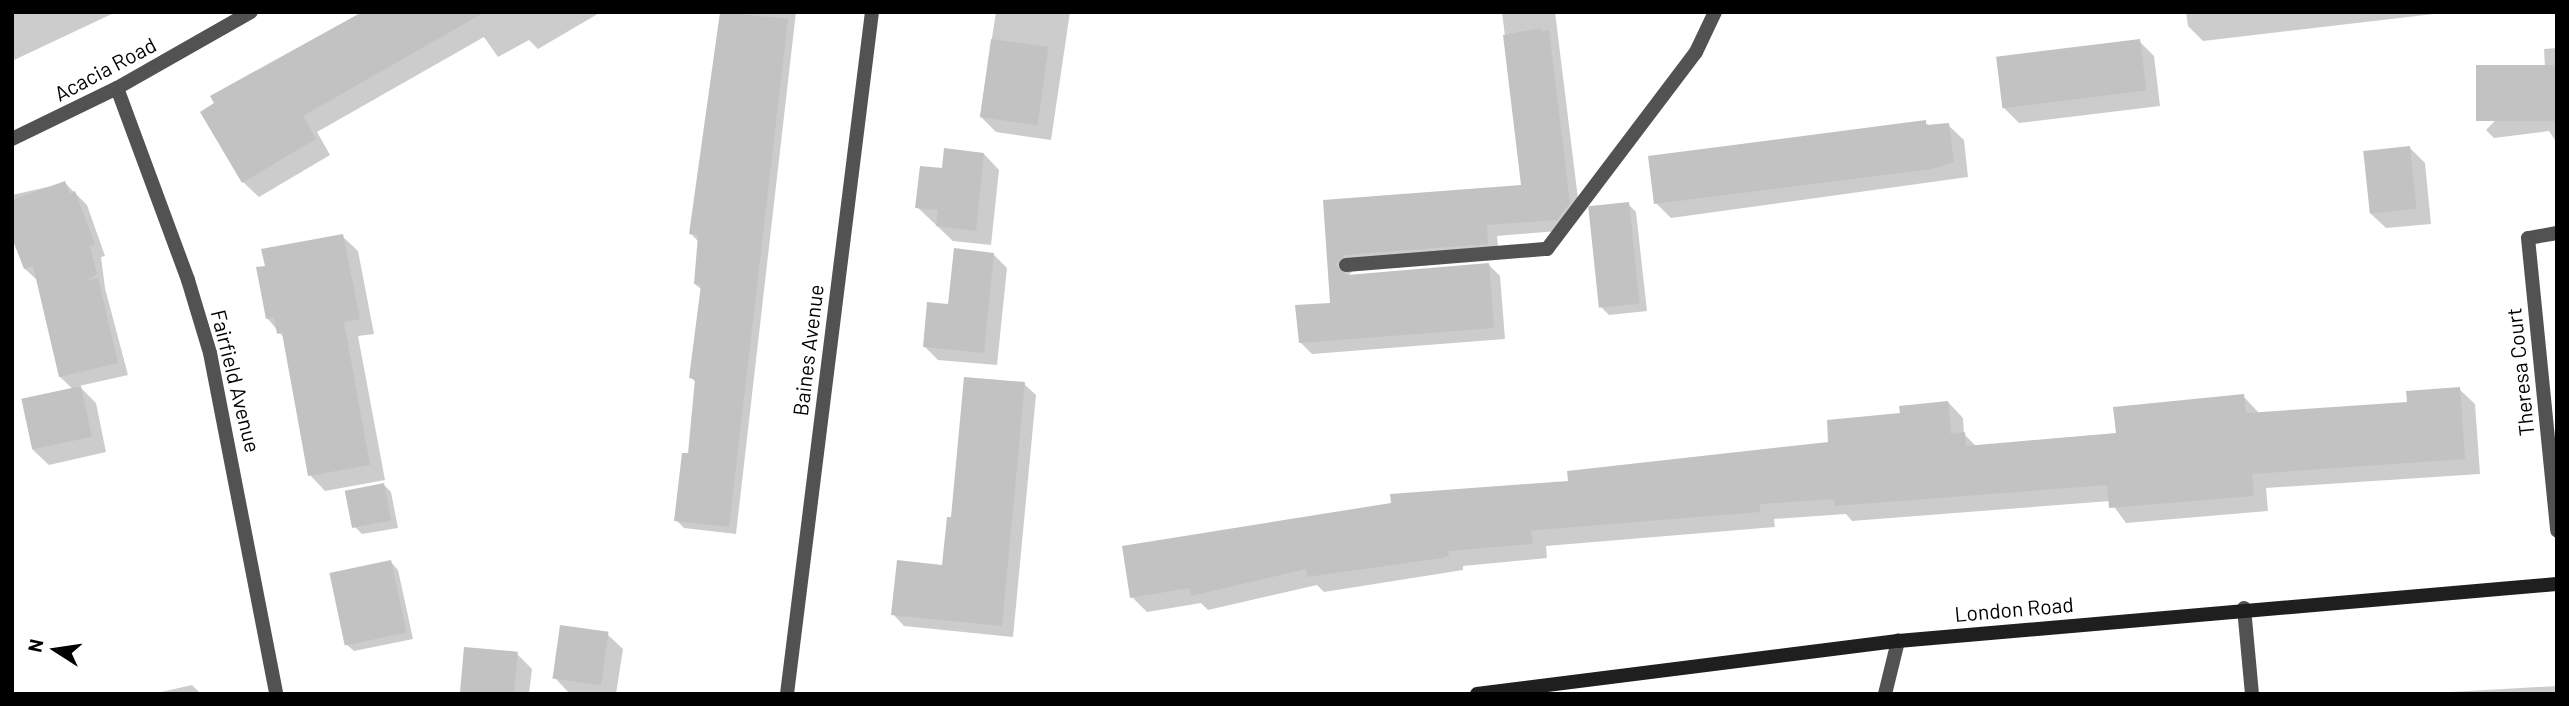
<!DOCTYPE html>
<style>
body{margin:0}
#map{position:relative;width:2569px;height:706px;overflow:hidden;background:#fff;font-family:Barlow,sans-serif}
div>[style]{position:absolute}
.shadow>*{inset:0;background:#0003}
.building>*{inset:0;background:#c2c2c2;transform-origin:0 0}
.service>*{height:14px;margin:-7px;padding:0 7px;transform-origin:7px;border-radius:7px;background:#525252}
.minor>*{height:14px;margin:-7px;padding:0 7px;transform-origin:7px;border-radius:7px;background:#525252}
.tertiary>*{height:14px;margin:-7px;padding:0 7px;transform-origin:7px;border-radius:7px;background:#525252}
.secondary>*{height:14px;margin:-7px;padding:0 7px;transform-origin:7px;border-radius:7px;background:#1f1f1f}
span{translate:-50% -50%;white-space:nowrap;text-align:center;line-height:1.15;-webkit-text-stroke:6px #fff;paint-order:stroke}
.street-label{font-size:21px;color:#000}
.frame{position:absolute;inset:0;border:14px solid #000;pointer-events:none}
.north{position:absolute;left:21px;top:615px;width:70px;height:70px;-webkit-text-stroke:5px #fff;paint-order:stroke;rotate:282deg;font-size:19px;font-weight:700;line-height:28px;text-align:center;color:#000}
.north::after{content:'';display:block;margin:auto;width:24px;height:32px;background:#000;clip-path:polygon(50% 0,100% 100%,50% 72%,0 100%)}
</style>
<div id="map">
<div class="shadow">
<i style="clip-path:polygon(12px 12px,116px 12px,12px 61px)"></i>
<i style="clip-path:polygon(363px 12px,601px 12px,538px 49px,529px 40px,498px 57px,484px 37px,317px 132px,330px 155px,259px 197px,243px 182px)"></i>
<i style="clip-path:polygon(740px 12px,796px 12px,736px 534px,684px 528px,676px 520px,690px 455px,697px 383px,691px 378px,702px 290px,695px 284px,699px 242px,691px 234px)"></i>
<i style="clip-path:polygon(996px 12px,1070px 12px,1051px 140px,996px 132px,980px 116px)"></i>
<i style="clip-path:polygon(1502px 12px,1555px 12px,1580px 215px,1569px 230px,1497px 236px,1499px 255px,1357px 266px,1348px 276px,1489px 265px,1500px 276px,1505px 339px,1312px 354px,1300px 342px,1332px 304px,1325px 202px,1523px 186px)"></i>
<i style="clip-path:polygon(2186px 12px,2451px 12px,2203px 41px,2188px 26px)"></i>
<i style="clip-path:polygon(2139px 41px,2154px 56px,2160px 106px,2019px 123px,2004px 108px)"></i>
<i style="clip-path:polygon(2557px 48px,2557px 143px,2549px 131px,2494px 138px,2486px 130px,2545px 68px,2544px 49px)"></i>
<i style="clip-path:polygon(1925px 122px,1930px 127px,1948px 125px,1964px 140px,1968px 177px,1671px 218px,1656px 203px)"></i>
<i style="clip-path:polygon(2410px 148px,2425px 163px,2431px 224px,2386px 228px,2370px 213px)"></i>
<i style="clip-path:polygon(984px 154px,999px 170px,991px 245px,953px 241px,917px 207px,943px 170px)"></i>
<i style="clip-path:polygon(65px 183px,87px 205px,105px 256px,101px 257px,105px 288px,128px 375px,79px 386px,96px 403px,106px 452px,49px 465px,33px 450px,73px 389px,60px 377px,37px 280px,25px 269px,12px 232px,12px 195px)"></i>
<i style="clip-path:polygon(1628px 204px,1636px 212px,1647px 311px,1609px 315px,1601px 307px,1594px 207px)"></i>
<i style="clip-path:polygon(342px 236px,358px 251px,374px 334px,358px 336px,385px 480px,325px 491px,310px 475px,285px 339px,267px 318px)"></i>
<i style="clip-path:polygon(993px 254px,1007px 268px,997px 365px,938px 360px,924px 346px,950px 306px)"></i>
<i style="clip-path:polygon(1024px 384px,1036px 395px,1013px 637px,904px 626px,893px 614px,943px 567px,953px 519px)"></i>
<i style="clip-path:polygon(2459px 389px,2475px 404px,2480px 474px,2266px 488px,2268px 511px,2126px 523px,2110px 501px,1852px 521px,1846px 514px,1774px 519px,1775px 527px,1546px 546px,1547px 558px,1463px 566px,1463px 570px,1324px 592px,1317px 585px,1208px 610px,1201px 603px,1147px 612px,1132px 597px,1570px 482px,1830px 444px,1902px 414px,1948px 402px,1963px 418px,1964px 434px,1977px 447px,2118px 435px,2243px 396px,2259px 413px,2408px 404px)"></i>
<i style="clip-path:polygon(383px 484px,391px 492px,398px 528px,362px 534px,354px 526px)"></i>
<i style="clip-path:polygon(391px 562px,398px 570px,413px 639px,354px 651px,346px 644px)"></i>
<i style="clip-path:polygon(607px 634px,623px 649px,616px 694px,570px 694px,555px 678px)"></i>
<i style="clip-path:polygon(517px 654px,532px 669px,529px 694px,461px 694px)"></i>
<i style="clip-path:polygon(192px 685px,201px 694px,152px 694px)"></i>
<i style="clip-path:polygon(2557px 686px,2557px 694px,2416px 694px)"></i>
</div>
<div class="building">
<i style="clip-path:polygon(362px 12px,485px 12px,303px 116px,316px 139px,242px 183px,200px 112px,214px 103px,210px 96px)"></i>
<i style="clip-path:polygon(720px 12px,788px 19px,729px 527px,674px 521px,682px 453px,688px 453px,695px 379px,689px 378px,701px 285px,694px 284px,698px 235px,689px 234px)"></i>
<i style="clip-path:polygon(1541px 28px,1541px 32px,1549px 30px,1570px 203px,1557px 220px,1487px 225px,1488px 244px,1345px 255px,1336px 265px,1347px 275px,1489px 263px,1494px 328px,1299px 343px,1295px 305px,1330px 303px,1323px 200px,1521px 185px,1503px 35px)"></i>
<i style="left:991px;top:39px;width:58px;height:79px;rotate:8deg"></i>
<i style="left:2140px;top:39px;width:52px;height:145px;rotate:83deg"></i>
<i style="left:2557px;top:65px;width:56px;height:81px;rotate:90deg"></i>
<i style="clip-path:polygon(1926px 120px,1926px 125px,1949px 123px,1954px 162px,1932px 169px,1654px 204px,1648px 156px)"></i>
<i style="left:2410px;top:146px;width:63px;height:47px;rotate:84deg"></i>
<i style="clip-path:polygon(944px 148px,984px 153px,976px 231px,936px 226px,938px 210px,915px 208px,920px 166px,942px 168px)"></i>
<i style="clip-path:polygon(65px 181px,70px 194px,75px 191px,95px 244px,90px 246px,97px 274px,88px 280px,98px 278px,118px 363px,59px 377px,33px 266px,24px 269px,12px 238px,12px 200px)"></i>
<i style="left:1629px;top:202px;width:102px;height:41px;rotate:84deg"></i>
<i style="clip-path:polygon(343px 234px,360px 319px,344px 322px,370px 465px,308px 476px,282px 333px,277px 334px,274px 317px,266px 319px,256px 267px,265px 266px,261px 249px)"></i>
<i style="clip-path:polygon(954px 248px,994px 253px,984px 353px,923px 347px,927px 302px,948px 304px)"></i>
<i style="clip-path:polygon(964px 377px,1025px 382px,1002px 626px,891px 615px,897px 560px,942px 565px,947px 517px,951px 517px)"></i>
<i style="left:81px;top:386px;width:52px;height:61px;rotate:78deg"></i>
<i style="clip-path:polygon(2460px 387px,2465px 459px,2252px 474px,2254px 496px,2109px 508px,2107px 485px,1835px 506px,1834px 499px,1760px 504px,1760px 512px,1538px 530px,1531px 531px,1533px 544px,1448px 551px,1449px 556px,1442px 558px,1307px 577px,1306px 569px,1191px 596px,1190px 588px,1130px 598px,1122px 546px,1391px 503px,1390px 494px,1568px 481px,1567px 471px,1828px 442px,1827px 420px,1900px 413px,1899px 406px,1948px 401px,1951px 434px,1965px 432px,1966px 446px,2116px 433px,2113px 407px,2244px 394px,2246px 413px,2407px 402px,2406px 391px)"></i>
<i style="left:384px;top:483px;width:38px;height:40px;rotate:79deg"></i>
<i style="left:391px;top:560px;width:74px;height:63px;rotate:78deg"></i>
<i style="left:560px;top:625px;width:49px;height:54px;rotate:8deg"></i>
<i style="left:464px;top:647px;width:54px;height:47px;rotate:5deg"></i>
</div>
<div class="service">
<i style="left:1346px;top:265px;width:202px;rotate:-4.6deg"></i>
<i style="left:1547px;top:249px;width:247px;rotate:-52.9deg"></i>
<i style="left:1696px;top:52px;width:44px;rotate:-64.6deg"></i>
<i style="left:1885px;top:694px;width:55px;rotate:-76.2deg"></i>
</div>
<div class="minor">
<i style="left:117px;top:88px;width:205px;rotate:69.7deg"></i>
<i style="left:188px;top:280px;width:76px;rotate:73.2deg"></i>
<i style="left:210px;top:353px;width:347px;rotate:79deg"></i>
<i style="left:12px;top:139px;width:117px;rotate:-25.9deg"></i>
<i style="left:117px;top:88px;width:154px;rotate:-29.6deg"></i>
<i style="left:2557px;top:233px;width:29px;rotate:170deg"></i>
<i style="left:2528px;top:238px;width:294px;rotate:84.3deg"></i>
<i style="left:787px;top:694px;width:687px;rotate:-82.9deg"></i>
</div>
<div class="tertiary">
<i style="left:2244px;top:608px;width:86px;rotate:84.7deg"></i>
</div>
<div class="secondary">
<i style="left:1477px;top:694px;width:424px;rotate:-7.2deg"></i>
<i style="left:1898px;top:641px;width:661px;rotate:-4.94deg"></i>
</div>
<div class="street-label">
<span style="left:105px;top:69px;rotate:-28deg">Acacia Road</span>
<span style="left:808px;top:350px;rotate:-83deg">Baines Avenue</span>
<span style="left:2520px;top:372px;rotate:-96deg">Theresa Court</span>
<span style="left:236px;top:381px;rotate:76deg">Fairfield Avenue</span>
<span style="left:2014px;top:609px;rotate:-5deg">London Road</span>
</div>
<div class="frame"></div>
<div class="north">N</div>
</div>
